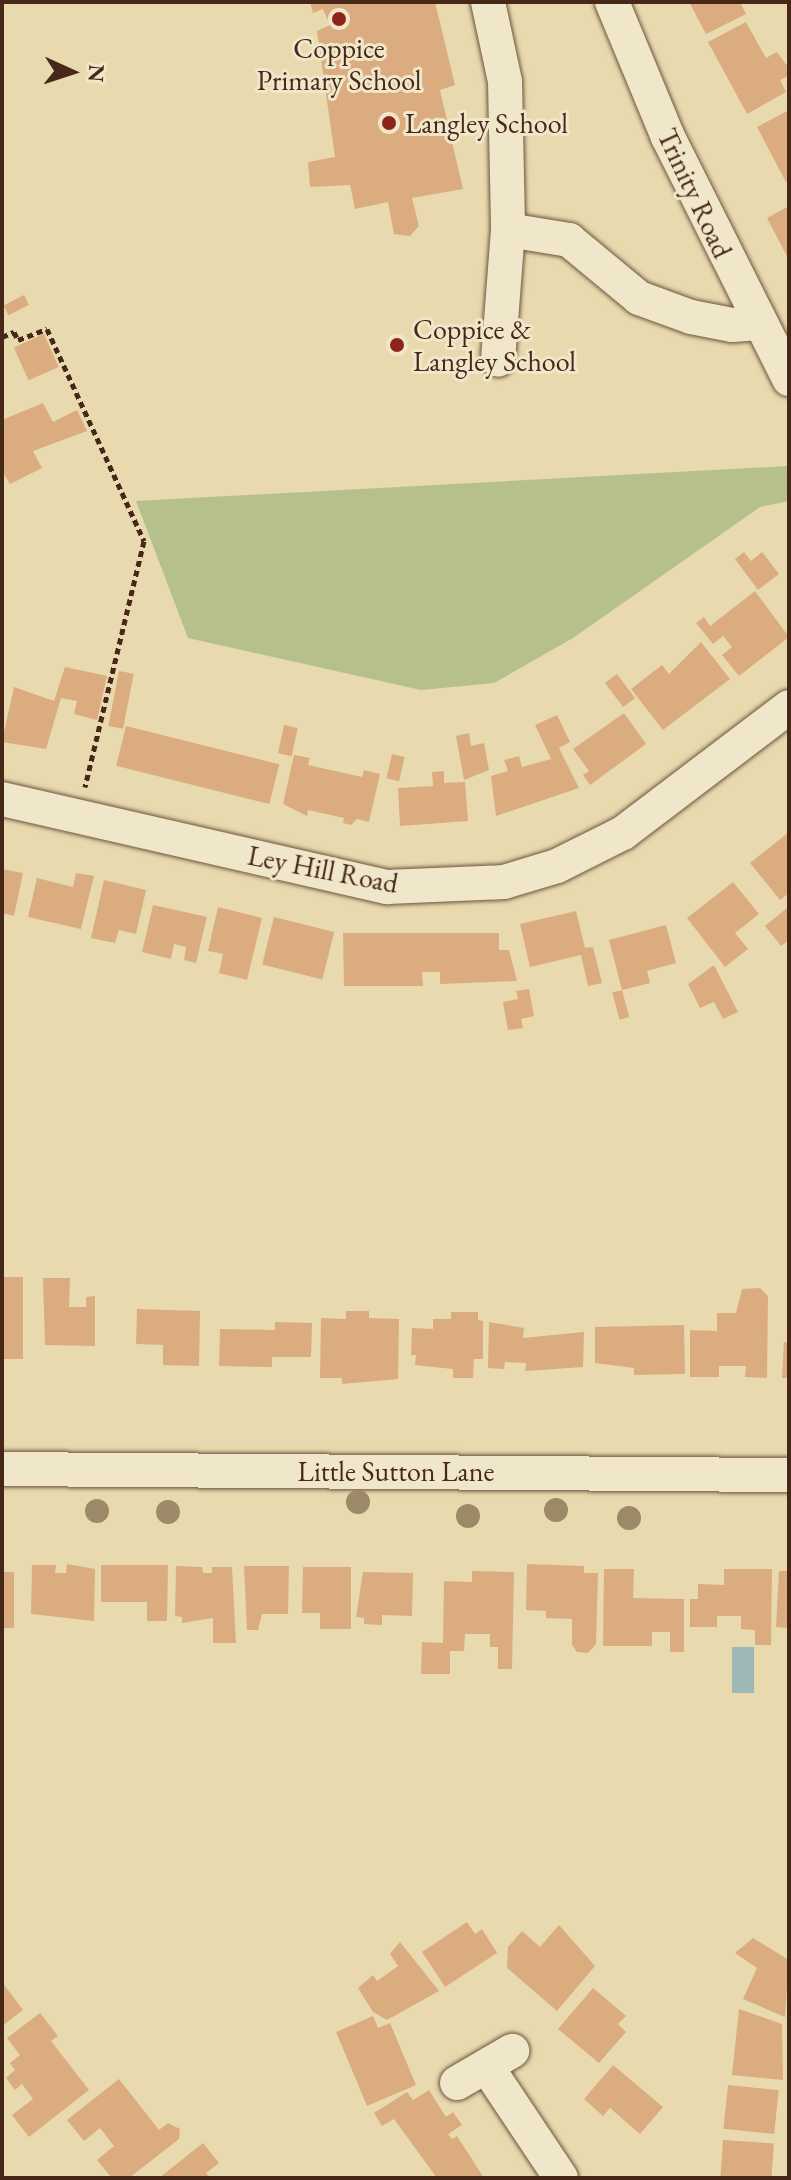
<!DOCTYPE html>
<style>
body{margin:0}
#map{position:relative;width:791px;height:2180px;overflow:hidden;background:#e8daae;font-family:"EB Garamond",serif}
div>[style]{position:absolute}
.green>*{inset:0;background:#b5c08b}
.water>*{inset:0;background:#9eb7b7;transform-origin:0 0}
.building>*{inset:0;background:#dbac80;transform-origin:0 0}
.path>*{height:5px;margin-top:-2.5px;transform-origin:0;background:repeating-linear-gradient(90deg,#472718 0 6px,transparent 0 10px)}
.roads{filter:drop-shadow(0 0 2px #6f543e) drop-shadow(0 0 2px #6f543e)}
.minor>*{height:34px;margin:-17px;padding:0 17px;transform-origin:17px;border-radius:17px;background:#f0e7ca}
.trees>*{width:24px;height:24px;margin:-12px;border-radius:50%;background:#9c8968}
.dots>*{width:22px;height:22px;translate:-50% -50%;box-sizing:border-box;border:4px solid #f0e7ca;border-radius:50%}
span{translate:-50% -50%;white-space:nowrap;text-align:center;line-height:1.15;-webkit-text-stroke:6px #f0e7ca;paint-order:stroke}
.poi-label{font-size:28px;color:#472718}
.left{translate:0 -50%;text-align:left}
.street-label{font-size:28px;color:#472718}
.frame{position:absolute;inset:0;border:4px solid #472718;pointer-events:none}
.north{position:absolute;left:32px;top:32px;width:80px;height:80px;-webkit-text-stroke:6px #f0e7ca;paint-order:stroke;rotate:93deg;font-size:22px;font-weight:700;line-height:32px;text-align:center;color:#472718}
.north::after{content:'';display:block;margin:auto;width:28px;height:36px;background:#472718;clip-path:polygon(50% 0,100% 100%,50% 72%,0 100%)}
</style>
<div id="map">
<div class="green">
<i style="clip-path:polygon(789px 466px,789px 501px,760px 507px,573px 638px,494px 683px,421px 690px,188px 638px,136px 501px)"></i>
</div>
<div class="water">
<i style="left:732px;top:1647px;width:22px;height:46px"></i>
</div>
<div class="building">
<i style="clip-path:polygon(310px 2px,435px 2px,455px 85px,440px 90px,463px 189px,412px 198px,419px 226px,410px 236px,394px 234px,388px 202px,355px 209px,350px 185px,310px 187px,308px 162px,335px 157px,317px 31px,330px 25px,323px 9px,313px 13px)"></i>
<i style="clip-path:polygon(689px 2px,740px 2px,746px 14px,706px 34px)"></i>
<i style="clip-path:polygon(746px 22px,766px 58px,777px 52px,788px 67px,788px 76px,780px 80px,786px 92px,747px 114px,708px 42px)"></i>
<i style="clip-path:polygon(789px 110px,789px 181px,786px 182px,757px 127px)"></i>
<i style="clip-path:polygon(789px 206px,789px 260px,767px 218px)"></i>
<i style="left:24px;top:295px;width:11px;height:23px;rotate:63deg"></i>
<i style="left:44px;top:334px;width:36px;height:33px;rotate:66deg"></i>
<i style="clip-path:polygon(43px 403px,53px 422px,77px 410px,87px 431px,33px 451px,42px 468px,10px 484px,2px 471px,2px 420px)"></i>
<i style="clip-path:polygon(744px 552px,751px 561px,762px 552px,779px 574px,758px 590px,735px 559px)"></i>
<i style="clip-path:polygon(755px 591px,789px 637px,739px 676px,722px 655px,732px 647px,723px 636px,713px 644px,696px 623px,704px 617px,710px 626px)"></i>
<i style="clip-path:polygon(701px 642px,730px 679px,663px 730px,631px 689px,662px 665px,669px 674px)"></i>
<i style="clip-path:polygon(65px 667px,107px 676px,97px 720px,74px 714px,77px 701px,61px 698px,46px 749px,2px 742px,14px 687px,54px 701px)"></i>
<i style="left:119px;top:671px;width:15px;height:56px;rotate:11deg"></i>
<i style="left:617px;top:674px;width:30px;height:15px;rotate:53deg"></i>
<i style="clip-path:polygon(624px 713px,646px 744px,590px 785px,583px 775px,589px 771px,573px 749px)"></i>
<i style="clip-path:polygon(557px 715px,570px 742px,559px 748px,579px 788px,496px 816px,491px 776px,508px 771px,504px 760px,519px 756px,522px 767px,551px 759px,535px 725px)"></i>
<i style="left:284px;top:725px;width:14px;height:29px;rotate:12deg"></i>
<i style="left:126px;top:726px;width:158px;height:41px;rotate:14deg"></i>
<i style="clip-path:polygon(469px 733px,471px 746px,484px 743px,489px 770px,464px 780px,456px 736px)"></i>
<i style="left:392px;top:754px;width:13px;height:25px;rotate:13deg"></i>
<i style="clip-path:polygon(294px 755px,310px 758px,308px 765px,362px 777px,364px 770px,380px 774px,369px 822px,357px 819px,351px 825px,343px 823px,344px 818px,308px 810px,307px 816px,283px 804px)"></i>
<i style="clip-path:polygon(444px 771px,444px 783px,465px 782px,468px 821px,400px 826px,398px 788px,433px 786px,432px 772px)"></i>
<i style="clip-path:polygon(789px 832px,789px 893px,780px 900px,750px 863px)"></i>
<i style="clip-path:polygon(2px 869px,23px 873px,14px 916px,2px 913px)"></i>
<i style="clip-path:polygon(76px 873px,94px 876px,81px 929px,28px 917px,37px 878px,73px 887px)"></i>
<i style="clip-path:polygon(104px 880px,146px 890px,136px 934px,119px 930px,115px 943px,91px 938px)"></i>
<i style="clip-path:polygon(733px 882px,759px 914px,735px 933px,748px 949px,725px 967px,687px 918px)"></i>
<i style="clip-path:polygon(153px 905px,207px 917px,196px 963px,184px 960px,186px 947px,174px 944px,171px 959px,142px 952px)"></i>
<i style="clip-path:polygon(218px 907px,262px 918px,247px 980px,219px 973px,223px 954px,208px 951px)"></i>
<i style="clip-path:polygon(787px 908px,789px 940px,781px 946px,765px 926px)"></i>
<i style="clip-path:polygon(576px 911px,585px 948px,593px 947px,602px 983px,588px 986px,581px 955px,530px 967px,520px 924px)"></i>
<i style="left:274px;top:917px;width:62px;height:49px;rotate:14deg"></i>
<i style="clip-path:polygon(666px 925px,676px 963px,647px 971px,650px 983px,622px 990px,609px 940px)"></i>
<i style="clip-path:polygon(343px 933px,499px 933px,499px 950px,509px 950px,517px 981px,440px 984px,440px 972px,422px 972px,423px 986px,344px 986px)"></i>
<i style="clip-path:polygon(714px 965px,738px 1012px,723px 1019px,714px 1002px,700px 1008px,688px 984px)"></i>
<i style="clip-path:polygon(529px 989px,534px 1016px,521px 1019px,523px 1028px,508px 1030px,503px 1002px,518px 999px,516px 991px)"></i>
<i style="left:622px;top:990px;width:28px;height:10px;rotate:75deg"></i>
<i style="left:2px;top:1277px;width:21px;height:82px"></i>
<i style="clip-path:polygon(43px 1278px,70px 1278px,69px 1307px,86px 1307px,86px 1297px,95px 1296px,95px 1346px,45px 1345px)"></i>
<i style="clip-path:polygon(760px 1288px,768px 1296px,767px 1378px,745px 1377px,746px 1366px,719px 1366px,719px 1377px,690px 1377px,690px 1330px,717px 1331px,717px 1313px,736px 1313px,742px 1289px)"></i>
<i style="clip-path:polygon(137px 1309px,200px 1311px,199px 1366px,163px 1365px,163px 1345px,136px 1344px)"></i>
<i style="clip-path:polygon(346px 1311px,369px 1311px,369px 1318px,399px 1319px,398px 1379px,342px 1384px,342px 1378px,320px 1378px,321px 1318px,346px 1319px)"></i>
<i style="clip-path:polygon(451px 1312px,478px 1312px,478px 1320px,483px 1321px,483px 1359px,474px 1359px,473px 1378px,453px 1378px,453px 1369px,415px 1365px,416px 1355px,411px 1355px,412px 1328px,433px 1329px,433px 1319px,451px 1319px)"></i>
<i style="clip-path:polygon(275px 1322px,312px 1323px,311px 1357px,272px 1357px,272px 1367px,219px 1366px,220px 1329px,275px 1330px)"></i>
<i style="clip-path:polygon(489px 1322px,524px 1328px,523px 1338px,584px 1332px,583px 1367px,525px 1371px,526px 1363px,505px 1362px,504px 1369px,488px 1368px)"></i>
<i style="clip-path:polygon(684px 1325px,685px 1374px,634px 1375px,634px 1368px,595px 1363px,595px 1327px)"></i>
<i style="clip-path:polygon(784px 1342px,789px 1343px,789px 1378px,782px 1378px)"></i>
<i style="clip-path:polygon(67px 1564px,95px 1569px,94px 1621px,31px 1614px,32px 1565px,56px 1565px,55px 1573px,66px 1573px)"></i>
<i style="clip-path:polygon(527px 1564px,584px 1566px,584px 1573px,598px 1573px,596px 1644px,588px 1653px,577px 1652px,572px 1645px,572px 1619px,546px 1618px,546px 1611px,526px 1610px)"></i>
<i style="clip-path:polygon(101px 1565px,168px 1565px,167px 1621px,147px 1621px,147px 1602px,101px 1602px)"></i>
<i style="clip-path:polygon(176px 1566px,202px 1567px,203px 1573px,212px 1573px,212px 1567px,232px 1567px,236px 1643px,213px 1643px,213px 1618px,182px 1623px,182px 1617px,175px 1616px)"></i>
<i style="clip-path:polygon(244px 1566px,289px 1566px,288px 1614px,262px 1614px,258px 1630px,247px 1630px)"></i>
<i style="clip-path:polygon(303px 1567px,351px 1567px,351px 1629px,320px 1629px,320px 1613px,302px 1613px)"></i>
<i style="clip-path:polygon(604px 1569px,634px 1569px,633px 1598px,684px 1599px,684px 1652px,670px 1652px,670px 1632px,652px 1632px,652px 1646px,603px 1646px)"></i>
<i style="clip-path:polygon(724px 1569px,772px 1569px,771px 1645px,755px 1645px,755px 1630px,741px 1629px,741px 1616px,717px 1616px,717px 1627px,690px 1627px,690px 1599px,698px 1599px,698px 1584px,724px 1585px)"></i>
<i style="clip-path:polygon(472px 1571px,514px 1572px,512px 1669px,498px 1669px,498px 1647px,490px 1647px,490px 1634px,465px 1634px,464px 1651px,450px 1651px,450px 1674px,421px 1674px,422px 1642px,443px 1643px,444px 1581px,472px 1582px)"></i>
<i style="clip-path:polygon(779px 1571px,789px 1571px,789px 1628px,776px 1627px)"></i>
<i style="left:2px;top:1572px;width:12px;height:56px"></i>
<i style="clip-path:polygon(363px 1572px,413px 1573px,412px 1616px,382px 1615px,382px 1625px,364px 1624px,364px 1618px,356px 1617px)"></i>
<i style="clip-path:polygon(467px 1922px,475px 1934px,482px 1929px,497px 1953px,445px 1987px,422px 1952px)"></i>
<i style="clip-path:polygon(559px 1925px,595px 1966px,557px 2011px,507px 1968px,508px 1947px,522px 1931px,540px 1947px)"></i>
<i style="clip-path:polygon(753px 1938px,789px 1960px,785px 2017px,743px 1999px,757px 1968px,735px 1953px)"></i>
<i style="clip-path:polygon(400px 1942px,439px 1991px,387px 2020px,373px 2012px,358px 1988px,373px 1975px,377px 1981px,398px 1966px,390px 1954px)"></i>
<i style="clip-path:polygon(2px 1982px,23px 2010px,2px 2026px)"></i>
<i style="clip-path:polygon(593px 1988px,626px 2016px,618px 2024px,626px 2032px,599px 2063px,558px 2029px)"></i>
<i style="clip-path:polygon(739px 2009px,782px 2024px,783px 2080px,732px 2075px)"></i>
<i style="clip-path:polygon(40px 2013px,58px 2036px,51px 2041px,89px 2090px,29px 2137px,12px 2115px,33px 2099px,22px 2084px,15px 2090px,6px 2078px,15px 2070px,10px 2063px,20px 2055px,7px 2038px)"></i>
<i style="clip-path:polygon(373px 2016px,378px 2028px,390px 2023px,416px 2085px,367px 2106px,336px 2032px)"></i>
<i style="clip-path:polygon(613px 2065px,663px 2107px,640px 2134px,610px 2108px,603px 2116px,584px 2099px)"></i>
<i style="clip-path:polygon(119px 2079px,159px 2130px,168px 2123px,180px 2129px,179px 2139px,129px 2178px,112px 2178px,97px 2160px,114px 2146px,100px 2128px,84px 2141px,67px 2120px)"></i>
<i style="left:728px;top:2085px;width:51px;height:44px;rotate:6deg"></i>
<i style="clip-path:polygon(429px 2090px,446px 2117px,453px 2112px,462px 2125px,448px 2134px,452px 2139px,457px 2136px,484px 2178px,437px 2178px,394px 2119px,382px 2126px,374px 2113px,407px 2092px,413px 2100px)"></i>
<i style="left:723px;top:2140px;width:51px;height:38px;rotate:4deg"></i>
<i style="clip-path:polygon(203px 2143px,219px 2163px,206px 2173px,210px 2178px,159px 2178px)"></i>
</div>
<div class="path">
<i style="left:2px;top:337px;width:13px;rotate:-23deg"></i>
<i style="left:14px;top:332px;width:9px;rotate:63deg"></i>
<i style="left:18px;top:340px;width:31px;rotate:-21deg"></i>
<i style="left:47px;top:329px;width:233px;rotate:65.4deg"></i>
<i style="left:144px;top:541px;width:253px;rotate:103.5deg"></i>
<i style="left:788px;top:491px;width:1px"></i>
</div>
<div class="roads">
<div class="minor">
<i style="left:488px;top:2px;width:81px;rotate:77.9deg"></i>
<i style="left:505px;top:81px;width:149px;rotate:88.8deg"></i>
<i style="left:508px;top:230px;width:130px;rotate:94.4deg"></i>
<i style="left:612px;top:2px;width:146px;rotate:67.5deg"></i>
<i style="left:668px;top:137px;width:271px;rotate:63.4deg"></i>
<i style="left:508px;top:230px;width:62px;rotate:9.3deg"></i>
<i style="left:569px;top:240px;width:91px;rotate:39.6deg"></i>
<i style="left:639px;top:298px;width:55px;rotate:20.1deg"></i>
<i style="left:691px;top:317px;width:42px;rotate:11deg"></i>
<i style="left:732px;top:325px;width:28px;rotate:-4deg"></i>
<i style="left:2px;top:799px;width:395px;rotate:12.9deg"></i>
<i style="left:387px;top:887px;width:117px;rotate:-2.4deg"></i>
<i style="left:504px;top:882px;width:55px;rotate:-16.8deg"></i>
<i style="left:557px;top:866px;width:74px;rotate:-26.6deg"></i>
<i style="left:623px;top:833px;width:208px;rotate:-37.2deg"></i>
<i style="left:2px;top:1469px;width:787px;rotate:0.44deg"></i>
<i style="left:487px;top:2067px;width:133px;rotate:56.3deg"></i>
<i style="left:457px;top:2083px;width:64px;rotate:-30.2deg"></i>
</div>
</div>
<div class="trees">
<i style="left:358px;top:1502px"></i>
<i style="left:556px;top:1510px"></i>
<i style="left:97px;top:1511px"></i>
<i style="left:168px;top:1512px"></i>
<i style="left:468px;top:1516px"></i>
<i style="left:629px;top:1518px"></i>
</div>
<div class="dots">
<i style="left:339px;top:19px;background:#8f2418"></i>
<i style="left:389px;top:123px;background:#8f2418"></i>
<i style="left:397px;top:345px;background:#8f2418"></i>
</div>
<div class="poi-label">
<span style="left:339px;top:64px">Coppice<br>Primary School</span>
<span class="left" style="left:405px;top:123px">Langley School</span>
<span class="left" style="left:413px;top:345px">Coppice &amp;<br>Langley School</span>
</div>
<div class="street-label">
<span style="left:695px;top:193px;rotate:65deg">Trinity Road</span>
<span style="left:323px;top:869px;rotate:11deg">Ley Hill Road</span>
<span style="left:396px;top:1471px">Little Sutton Lane</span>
</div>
<div class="frame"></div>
<div class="north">N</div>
</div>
